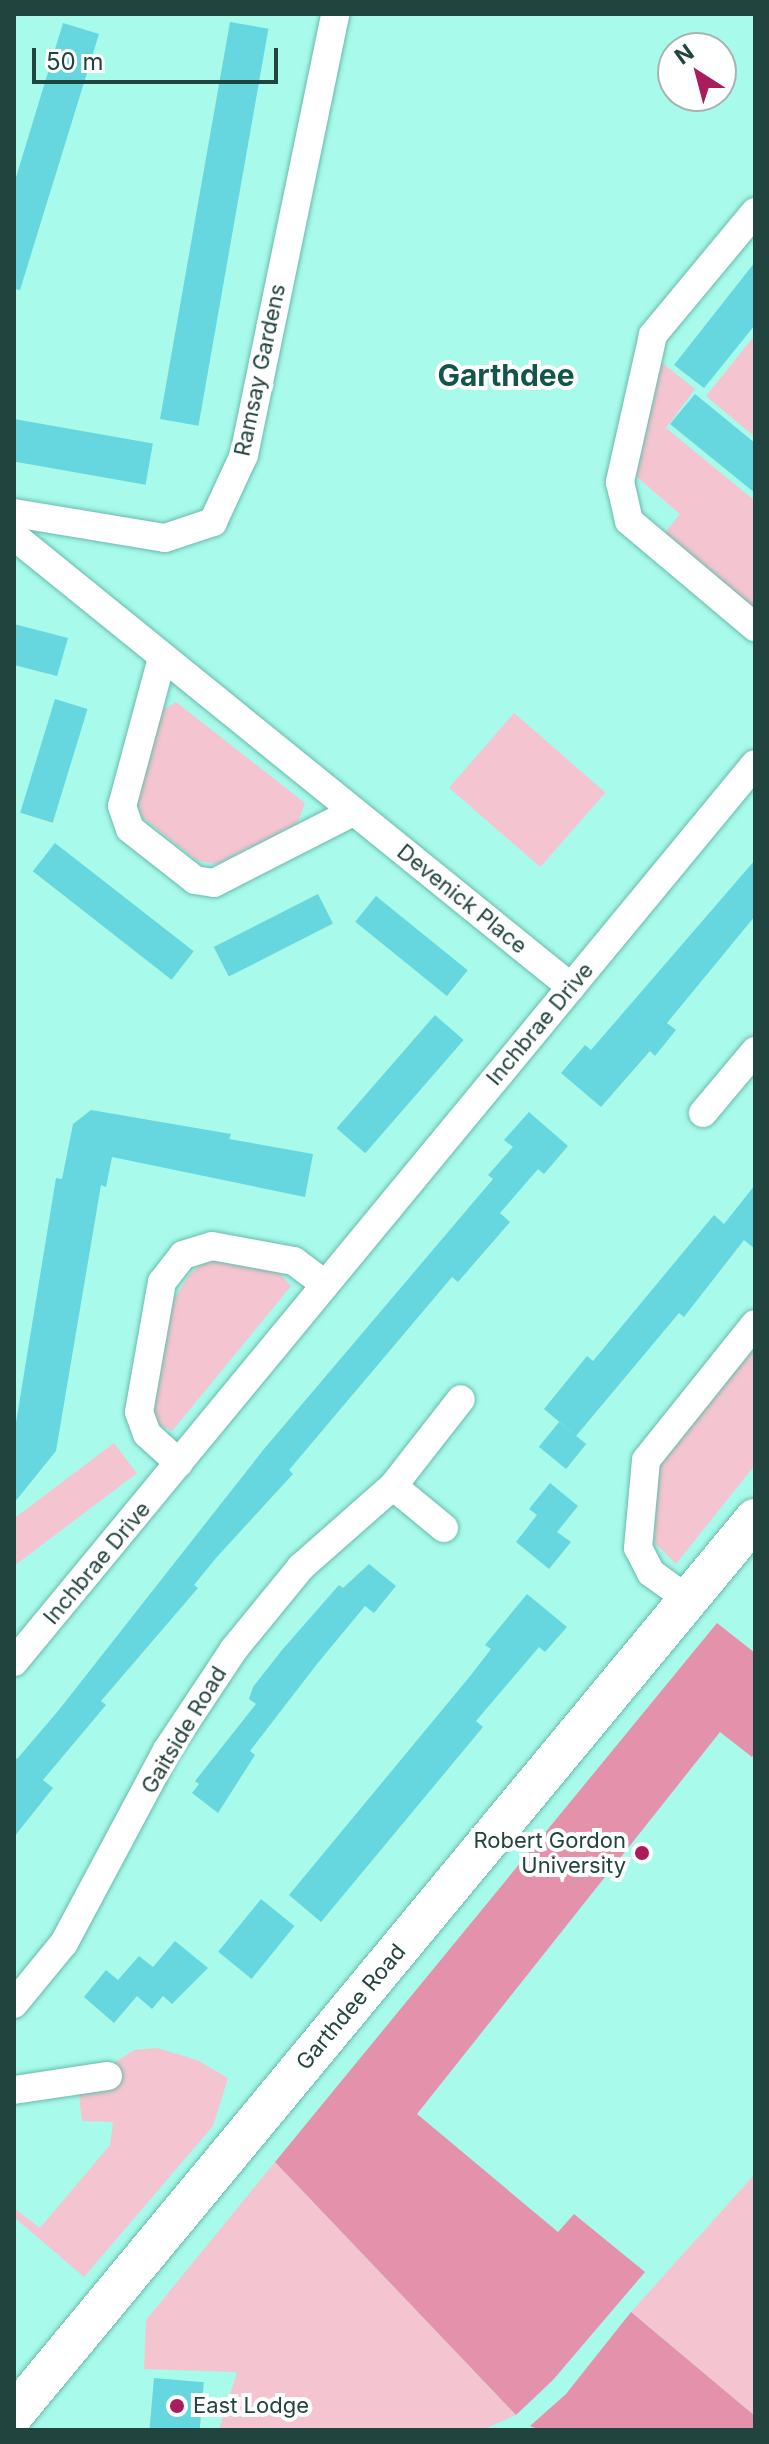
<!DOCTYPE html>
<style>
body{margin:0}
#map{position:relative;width:769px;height:2444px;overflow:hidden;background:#a8faea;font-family:Inter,sans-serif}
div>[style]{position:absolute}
.green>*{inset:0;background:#f5c4d1;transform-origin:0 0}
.forest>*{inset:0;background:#e492ab}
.building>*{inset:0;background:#66d7de;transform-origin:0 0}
.roads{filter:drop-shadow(0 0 2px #69baab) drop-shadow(0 0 2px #69baab)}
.street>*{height:28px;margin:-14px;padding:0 14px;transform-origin:14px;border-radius:14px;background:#fff}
.secondary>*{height:40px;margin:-20px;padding:0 20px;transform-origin:20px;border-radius:20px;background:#fff}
.dots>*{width:22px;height:22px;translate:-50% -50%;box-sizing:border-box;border:4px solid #fff;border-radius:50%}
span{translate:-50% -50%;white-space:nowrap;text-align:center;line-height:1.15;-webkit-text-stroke:8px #fff;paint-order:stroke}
.street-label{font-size:22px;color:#22443e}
.poi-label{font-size:22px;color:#22443e}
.right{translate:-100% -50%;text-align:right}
.left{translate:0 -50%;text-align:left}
.district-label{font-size:30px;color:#11554b;font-weight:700}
.frame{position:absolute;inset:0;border:16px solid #22443e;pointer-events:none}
.north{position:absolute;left:657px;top:32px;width:80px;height:80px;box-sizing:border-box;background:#fff;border:2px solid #a7b4b2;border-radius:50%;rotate:324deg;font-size:22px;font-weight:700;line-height:32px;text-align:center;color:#22443e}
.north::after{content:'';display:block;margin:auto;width:28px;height:36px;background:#aa1c5b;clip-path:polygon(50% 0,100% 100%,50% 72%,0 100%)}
.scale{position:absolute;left:32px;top:48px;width:246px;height:36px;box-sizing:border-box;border:4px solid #22443e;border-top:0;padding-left:10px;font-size:24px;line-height:28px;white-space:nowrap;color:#22443e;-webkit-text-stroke:6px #fff;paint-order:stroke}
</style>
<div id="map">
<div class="green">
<i style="clip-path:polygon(755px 335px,755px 437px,706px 396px)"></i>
<i style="clip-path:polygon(656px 358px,695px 389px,666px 428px,755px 501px,755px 617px,660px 539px,680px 514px,630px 471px)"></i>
<i style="clip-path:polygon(176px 702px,305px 803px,297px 824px,217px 864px,197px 861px,141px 816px,136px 796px,158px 713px)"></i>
<i style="left:514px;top:713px;width:121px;height:99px;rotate:41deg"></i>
<i style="clip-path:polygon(209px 1258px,275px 1268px,291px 1286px,172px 1431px,157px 1423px,153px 1409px,173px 1301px,189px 1275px)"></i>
<i style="clip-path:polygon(755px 1348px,755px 1465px,676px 1564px,654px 1542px,658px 1461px)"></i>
<i style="left:114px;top:1443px;width:38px;height:154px;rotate:53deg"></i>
<i style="clip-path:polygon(157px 2048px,197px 2060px,228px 2078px,213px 2126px,84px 2277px,14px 2217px,14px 2208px,40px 2228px,110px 2145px,113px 2122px,82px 2121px,79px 2095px,114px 2089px,111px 2065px,134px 2050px)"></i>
<i style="clip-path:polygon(275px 2162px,516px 2415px,482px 2430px,219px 2430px,237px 2372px,144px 2369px,146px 2320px)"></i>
<i style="clip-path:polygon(755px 2174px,755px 2416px,631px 2312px)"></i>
</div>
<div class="forest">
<i style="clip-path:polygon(717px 1623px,755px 1653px,755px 1753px,752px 1757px,720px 1732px,417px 2114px,558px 2232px,574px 2214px,645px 2272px,553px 2380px,516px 2415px,275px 2162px)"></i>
<i style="clip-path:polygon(631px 2312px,755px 2416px,755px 2430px,540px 2430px,530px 2426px,566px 2394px)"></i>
</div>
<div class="building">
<i style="left:230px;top:22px;width:39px;height:403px;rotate:10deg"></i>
<i style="clip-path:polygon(63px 23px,99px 34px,20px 290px,14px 289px,14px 184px)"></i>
<i style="clip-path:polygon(755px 262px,755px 325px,704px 388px,674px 365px)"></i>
<i style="clip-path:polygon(695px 394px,755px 443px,755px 493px,670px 424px)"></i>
<i style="left:14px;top:419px;width:141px;height:42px;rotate:10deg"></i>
<i style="clip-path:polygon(14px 624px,68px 638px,57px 676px,14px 665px)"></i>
<i style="left:55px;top:699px;width:34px;height:119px;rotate:17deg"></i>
<i style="left:55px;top:843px;width:176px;height:36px;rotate:38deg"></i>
<i style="clip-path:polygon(755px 860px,755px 916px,667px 1023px,676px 1030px,655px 1056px,650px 1051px,601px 1107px,561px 1073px,585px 1045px,591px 1050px)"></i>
<i style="left:318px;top:894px;width:33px;height:117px;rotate:63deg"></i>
<i style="left:376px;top:896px;width:118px;height:33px;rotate:39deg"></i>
<i style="left:435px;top:1015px;width:38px;height:150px;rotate:41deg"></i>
<i style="clip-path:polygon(91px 1110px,231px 1134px,229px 1139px,313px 1154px,305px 1197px,112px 1157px,106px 1187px,101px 1185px,56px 1451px,14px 1503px,14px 1435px,56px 1178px,62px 1179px,73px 1124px)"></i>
<i style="clip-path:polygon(529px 1112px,568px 1146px,544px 1174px,538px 1169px,500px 1213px,510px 1222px,458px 1282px,452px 1277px,289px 1470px,293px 1474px,216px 1558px,194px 1585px,198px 1588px,101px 1701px,106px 1705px,43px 1780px,53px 1788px,14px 1837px,14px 1756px,17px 1759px,58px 1711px,264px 1449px,493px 1179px,488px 1175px,513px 1147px,504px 1140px)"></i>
<i style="clip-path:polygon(755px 1185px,755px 1249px,744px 1240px,684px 1317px,679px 1313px,576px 1436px,544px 1409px,587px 1356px,593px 1361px,714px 1215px,724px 1224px)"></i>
<i style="left:559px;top:1422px;width:35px;height:32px;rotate:39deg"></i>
<i style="clip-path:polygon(550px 1483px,578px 1506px,557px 1532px,571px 1542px,549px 1569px,516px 1542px,537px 1515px,529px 1509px)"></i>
<i style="clip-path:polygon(369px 1564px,396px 1586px,374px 1613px,365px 1606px,317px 1664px,250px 1751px,255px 1755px,218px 1813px,192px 1793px,199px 1784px,195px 1781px,256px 1704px,249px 1699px,253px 1687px,282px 1650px,339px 1585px,343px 1588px)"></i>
<i style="clip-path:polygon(527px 1594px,567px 1627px,545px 1652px,539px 1647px,476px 1721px,483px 1727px,321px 1922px,289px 1895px,471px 1675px,491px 1649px,485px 1645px)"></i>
<i style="left:261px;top:1899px;width:43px;height:68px;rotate:39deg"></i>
<i style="clip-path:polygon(175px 1941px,208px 1968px,172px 2004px,163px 1996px,152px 2009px,137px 1996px,114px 2023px,84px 1997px,106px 1970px,118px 1980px,139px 1956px,153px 1967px)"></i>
<i style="left:154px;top:2378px;width:50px;height:52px;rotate:5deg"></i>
</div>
<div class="roads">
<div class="street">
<i style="left:755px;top:212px;width:160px;rotate:129.7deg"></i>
<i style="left:653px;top:335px;width:151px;rotate:102.7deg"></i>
<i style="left:620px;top:482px;width:40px;rotate:77deg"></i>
<i style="left:629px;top:521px;width:165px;rotate:40.1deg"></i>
<i style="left:14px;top:513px;width:153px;rotate:9.4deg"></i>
<i style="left:165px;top:538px;width:51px;rotate:-18.4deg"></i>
<i style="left:213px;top:522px;width:74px;rotate:-65.2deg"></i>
<i style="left:244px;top:455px;width:450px;rotate:-78.3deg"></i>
<i style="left:14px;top:536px;width:717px;rotate:39deg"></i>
<i style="left:162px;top:658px;width:153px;rotate:105.1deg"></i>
<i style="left:122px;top:806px;width:24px;rotate:71deg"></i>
<i style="left:130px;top:829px;width:83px;rotate:38.1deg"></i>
<i style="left:195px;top:880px;width:19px;rotate:9deg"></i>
<i style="left:214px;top:883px;width:156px;rotate:-27.1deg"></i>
<i style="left:703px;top:1113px;width:81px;rotate:-50deg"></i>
<i style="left:179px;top:1463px;width:43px;rotate:-137.8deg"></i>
<i style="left:147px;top:1434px;width:23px;rotate:-110deg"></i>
<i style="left:139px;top:1412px;width:132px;rotate:-80deg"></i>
<i style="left:162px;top:1282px;width:34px;rotate:-52deg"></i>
<i style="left:183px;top:1255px;width:30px;rotate:-17deg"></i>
<i style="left:212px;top:1246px;width:83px;rotate:10.4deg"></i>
<i style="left:294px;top:1261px;width:39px;rotate:37deg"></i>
<i style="left:393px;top:1486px;width:66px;rotate:39.5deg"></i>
<i style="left:690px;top:1601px;width:48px;rotate:-144.3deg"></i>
<i style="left:651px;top:1573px;width:28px;rotate:-117deg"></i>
<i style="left:638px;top:1548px;width:88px;rotate:-84.8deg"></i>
<i style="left:646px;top:1460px;width:174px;rotate:-51.3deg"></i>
<i style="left:14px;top:1662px;width:1164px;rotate:-50.47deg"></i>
<i style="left:14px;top:2004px;width:79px;rotate:-50.7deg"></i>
<i style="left:64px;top:1943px;width:219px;rotate:-61.9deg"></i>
<i style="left:167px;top:1750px;width:121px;rotate:-56.4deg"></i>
<i style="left:234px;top:1649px;width:106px;rotate:-50.7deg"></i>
<i style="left:301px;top:1567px;width:123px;rotate:-41.4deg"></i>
<i style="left:393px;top:1486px;width:110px;rotate:-52deg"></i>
<i style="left:14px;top:2090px;width:95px;rotate:-8.5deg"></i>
</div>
<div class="secondary">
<i style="left:14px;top:2414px;width:1162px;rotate:-50.38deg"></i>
</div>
</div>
<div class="dots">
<i style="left:642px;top:1853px;background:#aa1c5b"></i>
<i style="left:177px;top:2406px;background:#aa1c5b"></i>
</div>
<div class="street-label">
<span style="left:260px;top:370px;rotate:-78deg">Ramsay Gardens</span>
<span style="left:462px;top:899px;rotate:39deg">Devenick Place</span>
<span style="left:540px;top:1024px;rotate:-50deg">Inchbrae Drive</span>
<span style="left:97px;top:1563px;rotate:-50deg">Inchbrae Drive</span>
<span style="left:184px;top:1730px;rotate:-59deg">Gaitside Road</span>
<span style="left:351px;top:2007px;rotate:-50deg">Garthdee Road</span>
</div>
<div class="poi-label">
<span class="right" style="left:626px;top:1853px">Robert Gordon<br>University</span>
<span class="left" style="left:193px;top:2406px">East Lodge</span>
</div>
<div class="district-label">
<span style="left:506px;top:375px">Garthdee</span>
</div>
<div class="frame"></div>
<div class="north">N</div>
<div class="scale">50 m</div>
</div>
